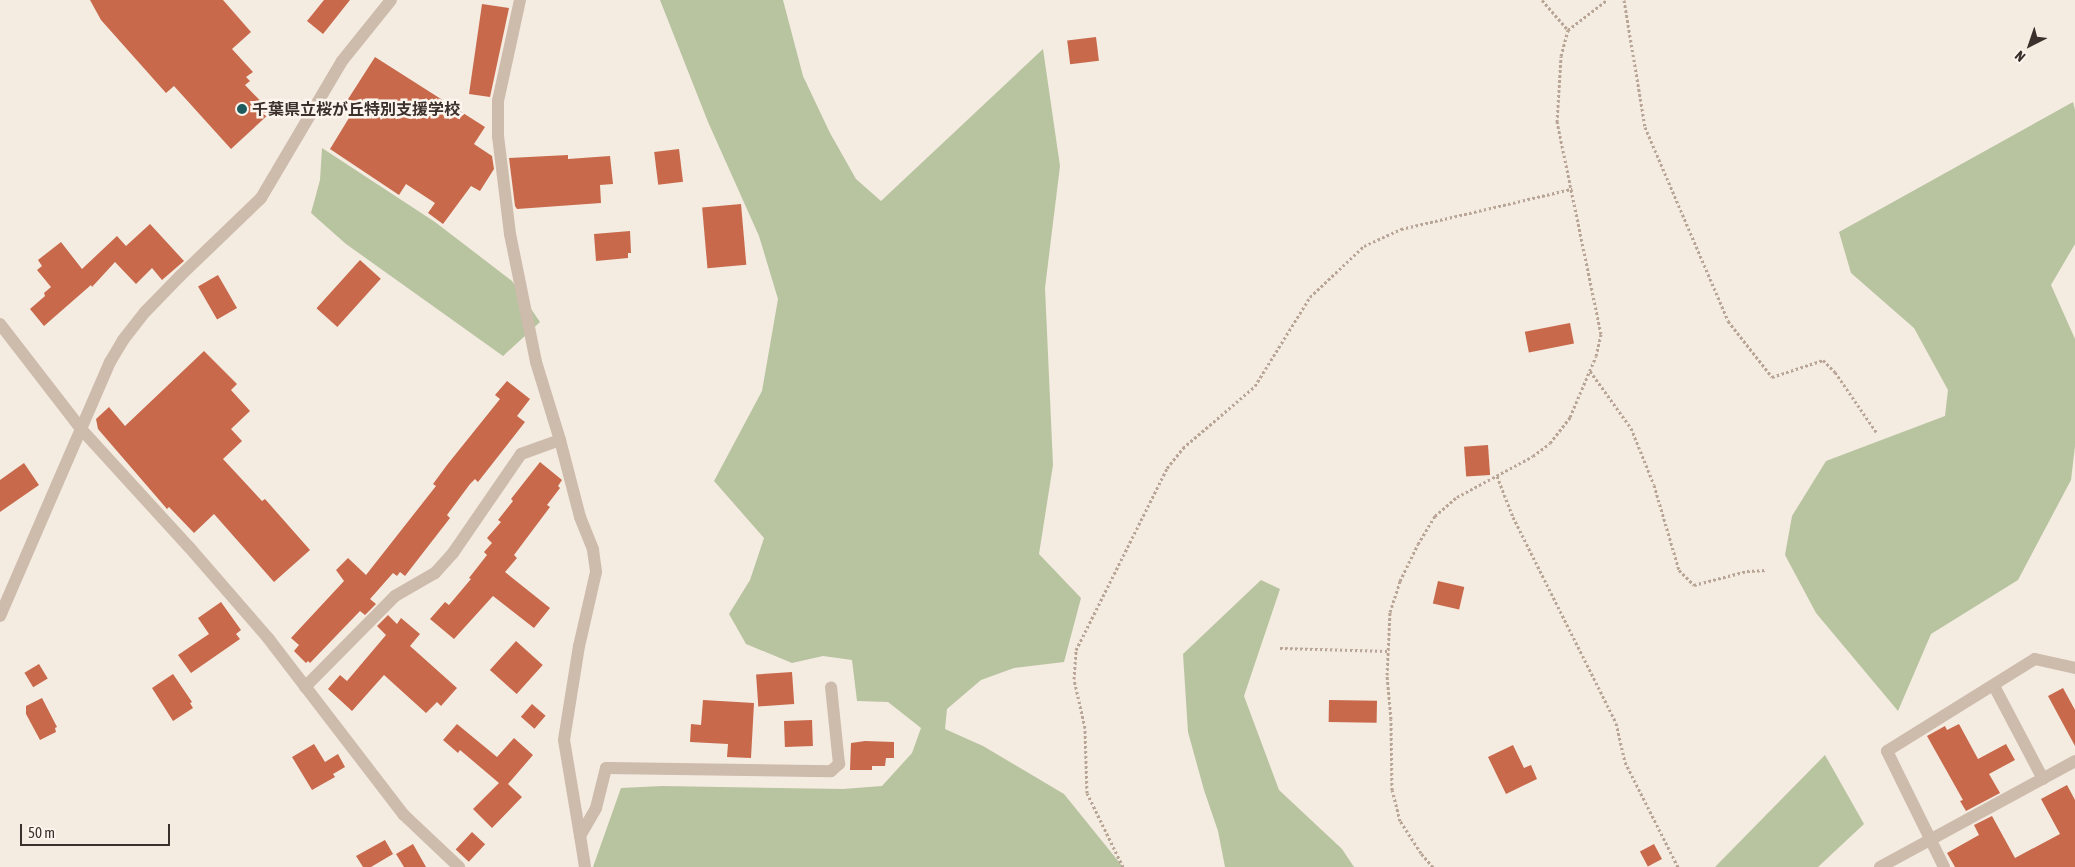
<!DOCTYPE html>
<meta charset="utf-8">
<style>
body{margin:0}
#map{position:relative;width:2075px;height:867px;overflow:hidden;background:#f4ebe1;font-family:"Asap Condensed","Noto Sans JP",sans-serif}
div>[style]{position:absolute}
.green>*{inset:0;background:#b8c4a0}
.building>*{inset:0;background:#c8694b;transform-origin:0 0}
.path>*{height:3px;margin-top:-1.5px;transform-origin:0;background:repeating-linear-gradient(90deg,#b9a596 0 2.5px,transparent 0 5px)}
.minor>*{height:12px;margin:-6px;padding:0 6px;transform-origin:6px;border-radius:6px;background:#cdbbac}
.dots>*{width:14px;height:14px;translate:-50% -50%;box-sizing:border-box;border:2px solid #fbf5ee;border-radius:50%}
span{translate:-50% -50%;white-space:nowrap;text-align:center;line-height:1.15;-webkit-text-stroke:5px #fbf5ee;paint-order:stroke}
.poi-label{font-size:16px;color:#3b302b;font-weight:700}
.left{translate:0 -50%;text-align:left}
.north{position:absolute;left:2005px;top:20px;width:50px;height:50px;-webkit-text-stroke:4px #fbf5ee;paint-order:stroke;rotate:221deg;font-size:14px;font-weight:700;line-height:20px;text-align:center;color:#3b302b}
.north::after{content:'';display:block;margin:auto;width:18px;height:22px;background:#3b302b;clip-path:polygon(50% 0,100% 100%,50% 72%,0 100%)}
.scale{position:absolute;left:20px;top:824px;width:150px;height:22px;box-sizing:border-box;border:2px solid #3b302b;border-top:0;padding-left:6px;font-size:15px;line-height:18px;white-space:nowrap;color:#3b302b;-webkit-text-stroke:4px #fbf5ee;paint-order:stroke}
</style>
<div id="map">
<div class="green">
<i style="clip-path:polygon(660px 0,783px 0,803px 76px,830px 133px,856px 179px,881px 201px,1043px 49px,1060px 166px,1045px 288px,1053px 465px,1039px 554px,1081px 598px,1064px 662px,1014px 668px,981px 680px,947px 709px,945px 729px,983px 746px,1064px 794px,1123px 867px,593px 867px,621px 788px,662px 786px,843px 789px,882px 786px,912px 753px,921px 728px,888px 702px,857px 701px,852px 660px,823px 656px,792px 663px,746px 644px,729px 614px,750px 580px,764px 538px,714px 481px,762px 391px,778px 299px,759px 236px,708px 122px)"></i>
<i style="clip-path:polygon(2073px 102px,2075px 110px,2075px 244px,2051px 285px,2075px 339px,2075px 446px,2071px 480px,2018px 580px,1931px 634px,1898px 711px,1816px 613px,1785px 555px,1792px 516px,1826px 461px,1945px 416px,1948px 390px,1914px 328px,1851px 273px,1839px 232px)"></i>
<i style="clip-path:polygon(322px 148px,435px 222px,512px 281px,540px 322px,503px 356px,346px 244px,311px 213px,320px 180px)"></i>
<i style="clip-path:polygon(1261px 580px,1280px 589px,1244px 696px,1279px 790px,1342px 849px,1354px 867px,1225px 867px,1218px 831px,1204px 790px,1188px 732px,1183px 654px)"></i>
<i style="clip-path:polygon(1825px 755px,1864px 824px,1818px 867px,1715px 867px)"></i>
</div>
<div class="building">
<i style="clip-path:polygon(90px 0,223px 0,251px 32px,232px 49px,253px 72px,246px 77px,250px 81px,245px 85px,271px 112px,231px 149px,174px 86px,166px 93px,101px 20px)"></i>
<i style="clip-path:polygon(324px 0,350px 0,323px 34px,307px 21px)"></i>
<i style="clip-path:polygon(482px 4px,509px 8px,490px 97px,469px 94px)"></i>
<i style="left:1096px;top:37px;width:24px;height:29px;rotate:83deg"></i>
<i style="clip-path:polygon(375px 57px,485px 127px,474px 144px,492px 156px,494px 169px,480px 191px,471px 186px,443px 224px,428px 213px,435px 203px,406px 184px,399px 195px,330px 149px,352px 113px,343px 107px)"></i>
<i style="left:679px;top:149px;width:33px;height:25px;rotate:83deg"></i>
<i style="clip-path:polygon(568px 155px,568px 159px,610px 156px,613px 184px,600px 185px,601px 203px,517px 209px,515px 206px,509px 158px)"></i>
<i style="left:741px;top:204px;width:61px;height:39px;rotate:85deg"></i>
<i style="clip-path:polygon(150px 224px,184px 261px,162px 280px,152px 268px,136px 284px,115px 262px,92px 287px,91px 285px,44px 326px,30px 309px,45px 296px,44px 293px,51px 287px,37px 270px,42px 266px,38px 260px,61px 242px,82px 269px,117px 236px,126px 246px)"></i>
<i style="clip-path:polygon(630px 231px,631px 253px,628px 253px,628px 258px,596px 261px,594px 234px)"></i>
<i style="left:360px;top:260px;width:28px;height:65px;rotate:42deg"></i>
<i style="left:218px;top:275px;width:38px;height:23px;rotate:60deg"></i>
<i style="left:1570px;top:323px;width:21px;height:46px;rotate:79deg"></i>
<i style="clip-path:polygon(204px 351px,237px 384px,231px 390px,250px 411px,231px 429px,242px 441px,223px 459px,262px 501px,265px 499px,310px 550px,274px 582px,214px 514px,194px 533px,169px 507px,167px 509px,98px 429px,96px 419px,109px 407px,125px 426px)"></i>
<i style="clip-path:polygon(507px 381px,530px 399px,517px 416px,525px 422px,478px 482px,475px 479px,470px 484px,447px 515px,450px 518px,405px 576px,400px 572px,397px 576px,393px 573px,370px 599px,376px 604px,365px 615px,360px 611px,310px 663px,308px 661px,306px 663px,294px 651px,299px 645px,291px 638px,344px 581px,336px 570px,348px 558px,366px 575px,436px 486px,433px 484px,447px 465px,500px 399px,495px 395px)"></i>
<i style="left:1488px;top:445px;width:30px;height:24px;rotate:86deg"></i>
<i style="clip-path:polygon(540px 462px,562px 480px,558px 486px,560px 488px,547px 505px,550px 507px,514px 555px,517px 558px,505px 572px,550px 608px,534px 628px,493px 596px,454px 639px,430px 619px,445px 602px,449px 605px,471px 579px,469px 578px,487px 555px,484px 552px,492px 543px,487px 538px,501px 522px,498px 520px,513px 501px,511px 499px)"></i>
<i style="clip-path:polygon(24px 463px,39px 485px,0 512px,0 480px)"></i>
<i style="left:1438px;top:581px;width:27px;height:23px;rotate:13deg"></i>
<i style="clip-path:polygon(221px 602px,241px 630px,236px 634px,240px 639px,191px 673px,178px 655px,209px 634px,198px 618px)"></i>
<i style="clip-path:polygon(388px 615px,397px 624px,401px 618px,420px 634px,410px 646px,457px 688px,441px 706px,437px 702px,426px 713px,384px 675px,352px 711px,328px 689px,340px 675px,347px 681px,386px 635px,377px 626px)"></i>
<i style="left:516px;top:641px;width:36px;height:39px;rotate:42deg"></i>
<i style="left:39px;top:664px;width:17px;height:17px;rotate:59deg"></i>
<i style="left:792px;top:672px;width:32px;height:36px;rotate:86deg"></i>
<i style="clip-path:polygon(173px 674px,192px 702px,190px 703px,193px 708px,173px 721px,152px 688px)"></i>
<i style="clip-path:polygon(2063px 688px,2075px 710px,2075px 746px,2048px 696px)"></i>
<i style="clip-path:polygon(42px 698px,57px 727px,55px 728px,56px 732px,40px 740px,26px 714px,26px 706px)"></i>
<i style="clip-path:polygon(703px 700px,754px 703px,751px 758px,727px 757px,728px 744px,690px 742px,691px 724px,701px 725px)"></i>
<i style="left:1329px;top:700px;width:48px;height:22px;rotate:1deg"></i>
<i style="left:532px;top:704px;width:18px;height:17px;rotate:41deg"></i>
<i style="left:812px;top:720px;width:26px;height:28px;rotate:88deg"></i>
<i style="clip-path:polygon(457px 724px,497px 757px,514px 738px,533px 755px,508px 784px,522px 797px,492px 828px,473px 809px,499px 783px,460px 750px,458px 753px,443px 740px)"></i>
<i style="clip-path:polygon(1959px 724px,1978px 759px,2006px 744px,2015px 760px,1989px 774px,2000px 793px,1966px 811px,1960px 801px,1963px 800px,1927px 736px,1945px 726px,1947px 730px)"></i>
<i style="clip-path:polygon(865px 741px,894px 742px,894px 758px,886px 758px,885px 766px,872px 766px,872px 770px,850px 770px,851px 743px)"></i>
<i style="clip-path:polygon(314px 744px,325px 762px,338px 754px,345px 767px,333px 774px,335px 777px,312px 790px,292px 757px)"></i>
<i style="clip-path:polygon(1513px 745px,1524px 768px,1531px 765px,1537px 779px,1506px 794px,1488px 757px)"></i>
<i style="clip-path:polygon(2067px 785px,2075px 800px,2075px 867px,1955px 867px,1947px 853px,1979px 835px,1974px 825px,1992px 816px,2015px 858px,2060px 834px,2041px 799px)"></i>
<i style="left:472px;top:832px;width:18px;height:24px;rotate:43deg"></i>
<i style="clip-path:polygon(385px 840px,393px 854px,371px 867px,363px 867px,356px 856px)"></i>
<i style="clip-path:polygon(413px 844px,426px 867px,404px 867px,396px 854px)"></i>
<i style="left:1654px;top:844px;width:17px;height:16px;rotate:62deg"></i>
</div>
<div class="path">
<i style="left:1542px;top:0;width:40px;rotate:49deg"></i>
<i style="left:1624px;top:0;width:129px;rotate:80.6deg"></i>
<i style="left:1645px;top:127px;width:211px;rotate:66.8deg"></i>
<i style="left:1728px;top:321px;width:71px;rotate:51.8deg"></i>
<i style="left:1772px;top:377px;width:54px;rotate:-18.4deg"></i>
<i style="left:1823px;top:360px;width:17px;rotate:45deg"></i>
<i style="left:1835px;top:372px;width:74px;rotate:55.5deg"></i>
<i style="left:1590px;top:371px;width:70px;rotate:54.3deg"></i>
<i style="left:1631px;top:428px;width:61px;rotate:68deg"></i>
<i style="left:1654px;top:485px;width:89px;rotate:73.6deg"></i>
<i style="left:1679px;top:570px;width:21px;rotate:45deg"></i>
<i style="left:1694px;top:585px;width:55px;rotate:-14.8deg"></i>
<i style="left:1747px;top:571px;width:20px;rotate:-3deg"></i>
<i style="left:1497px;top:476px;width:44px;rotate:68.7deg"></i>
<i style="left:1513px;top:517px;width:230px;rotate:63.4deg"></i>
<i style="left:1616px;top:723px;width:40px;rotate:77deg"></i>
<i style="left:1625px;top:762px;width:118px;rotate:63.2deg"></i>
<i style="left:1280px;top:648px;width:108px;rotate:1.6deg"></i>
<i style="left:1123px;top:867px;width:82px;rotate:-115.9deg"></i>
<i style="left:1087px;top:793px;width:65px;rotate:-91.8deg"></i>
<i style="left:1085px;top:728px;width:50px;rotate:-102.7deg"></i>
<i style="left:1074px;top:679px;width:29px;rotate:-86deg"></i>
<i style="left:1076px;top:650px;width:203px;rotate:-63.4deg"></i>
<i style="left:1167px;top:468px;width:26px;rotate:-51deg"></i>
<i style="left:1183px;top:448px;width:95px;rotate:-40.7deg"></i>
<i style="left:1255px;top:386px;width:105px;rotate:-58.3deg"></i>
<i style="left:1310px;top:297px;width:74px;rotate:-43.4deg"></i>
<i style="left:1364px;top:246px;width:41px;rotate:-24.7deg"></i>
<i style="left:1401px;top:229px;width:176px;rotate:-13.2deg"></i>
<i style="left:1433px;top:867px;width:18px;rotate:-131deg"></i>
<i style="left:1421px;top:853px;width:38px;rotate:-123deg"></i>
<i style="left:1400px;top:821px;width:32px;rotate:-104deg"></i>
<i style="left:1392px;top:790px;width:71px;rotate:-90.8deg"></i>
<i style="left:1391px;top:719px;width:44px;rotate:-95.2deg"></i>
<i style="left:1387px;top:675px;width:63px;rotate:-87.3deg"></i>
<i style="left:1390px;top:612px;width:33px;rotate:-72deg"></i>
<i style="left:1400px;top:581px;width:41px;rotate:-64.1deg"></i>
<i style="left:1418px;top:544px;width:33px;rotate:-59deg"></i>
<i style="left:1435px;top:516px;width:29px;rotate:-41deg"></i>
<i style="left:1457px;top:497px;width:86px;rotate:-28.3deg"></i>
<i style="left:1533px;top:456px;width:21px;rotate:-37deg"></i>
<i style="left:1550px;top:443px;width:33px;rotate:-52deg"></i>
<i style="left:1570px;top:417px;width:66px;rotate:-66.9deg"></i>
<i style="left:1596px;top:356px;width:23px;rotate:-77deg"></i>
<i style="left:1601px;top:334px;width:217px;rotate:-101.7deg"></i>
<i style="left:1557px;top:122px;width:66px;rotate:-86.5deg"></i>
<i style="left:1561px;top:56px;width:27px;rotate:-75deg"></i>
<i style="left:1568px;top:30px;width:49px;rotate:-37.6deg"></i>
</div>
<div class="minor">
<i style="left:520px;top:0;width:103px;rotate:102.3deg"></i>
<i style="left:498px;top:101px;width:35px;rotate:90deg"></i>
<i style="left:498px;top:136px;width:99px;rotate:83deg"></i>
<i style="left:510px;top:234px;width:131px;rotate:78.5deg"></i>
<i style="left:536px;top:362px;width:82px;rotate:72.9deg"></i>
<i style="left:560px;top:440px;width:80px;rotate:75.4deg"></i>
<i style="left:580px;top:517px;width:35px;rotate:68deg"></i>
<i style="left:593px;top:550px;width:22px;rotate:82deg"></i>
<i style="left:596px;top:572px;width:76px;rotate:102.9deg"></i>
<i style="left:579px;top:646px;width:95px;rotate:99.1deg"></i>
<i style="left:564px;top:740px;width:97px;rotate:80.5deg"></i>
<i style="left:0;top:324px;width:134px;rotate:52.3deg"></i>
<i style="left:82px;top:430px;width:159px;rotate:47.6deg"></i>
<i style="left:189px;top:547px;width:121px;rotate:49deg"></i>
<i style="left:268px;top:638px;width:223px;rotate:52.5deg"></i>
<i style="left:404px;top:815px;width:76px;rotate:43.4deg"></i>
<i style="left:0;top:616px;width:277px;rotate:-66.6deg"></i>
<i style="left:110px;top:362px;width:26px;rotate:-59deg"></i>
<i style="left:123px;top:340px;width:37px;rotate:-52deg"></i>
<i style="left:146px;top:311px;width:49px;rotate:-45.8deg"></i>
<i style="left:180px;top:276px;width:112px;rotate:-43.9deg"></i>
<i style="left:261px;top:198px;width:159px;rotate:-59.4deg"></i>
<i style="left:342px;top:61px;width:78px;rotate:-51.2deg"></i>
<i style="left:1994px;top:686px;width:105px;rotate:62.2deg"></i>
<i style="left:305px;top:687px;width:128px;rotate:-45.3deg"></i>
<i style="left:395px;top:596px;width:46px;rotate:-29.9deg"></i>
<i style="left:435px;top:573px;width:27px;rotate:-48deg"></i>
<i style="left:453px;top:553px;width:120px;rotate:-55.5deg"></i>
<i style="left:521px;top:454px;width:41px;rotate:-19.7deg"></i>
<i style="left:585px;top:867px;width:31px;rotate:-99deg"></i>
<i style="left:580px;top:836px;width:32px;rotate:-60deg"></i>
<i style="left:596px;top:808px;width:41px;rotate:-76deg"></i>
<i style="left:606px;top:768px;width:225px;rotate:0.8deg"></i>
<i style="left:831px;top:771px;width:11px;rotate:-41deg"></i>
<i style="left:839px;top:764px;width:77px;rotate:-95.9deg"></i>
<i style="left:1880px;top:867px;width:222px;rotate:-28.5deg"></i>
<i style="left:1944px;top:867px;width:129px;rotate:-116.2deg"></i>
<i style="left:1887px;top:751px;width:174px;rotate:-31.9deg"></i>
<i style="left:2035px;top:659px;width:41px;rotate:12.7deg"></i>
</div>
<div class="dots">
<i style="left:242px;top:109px;background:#1f5a5e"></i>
</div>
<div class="poi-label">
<span class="left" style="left:252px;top:109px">千葉県立桜が丘特別支援学校</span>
</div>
<div class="north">N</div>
<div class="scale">50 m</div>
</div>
